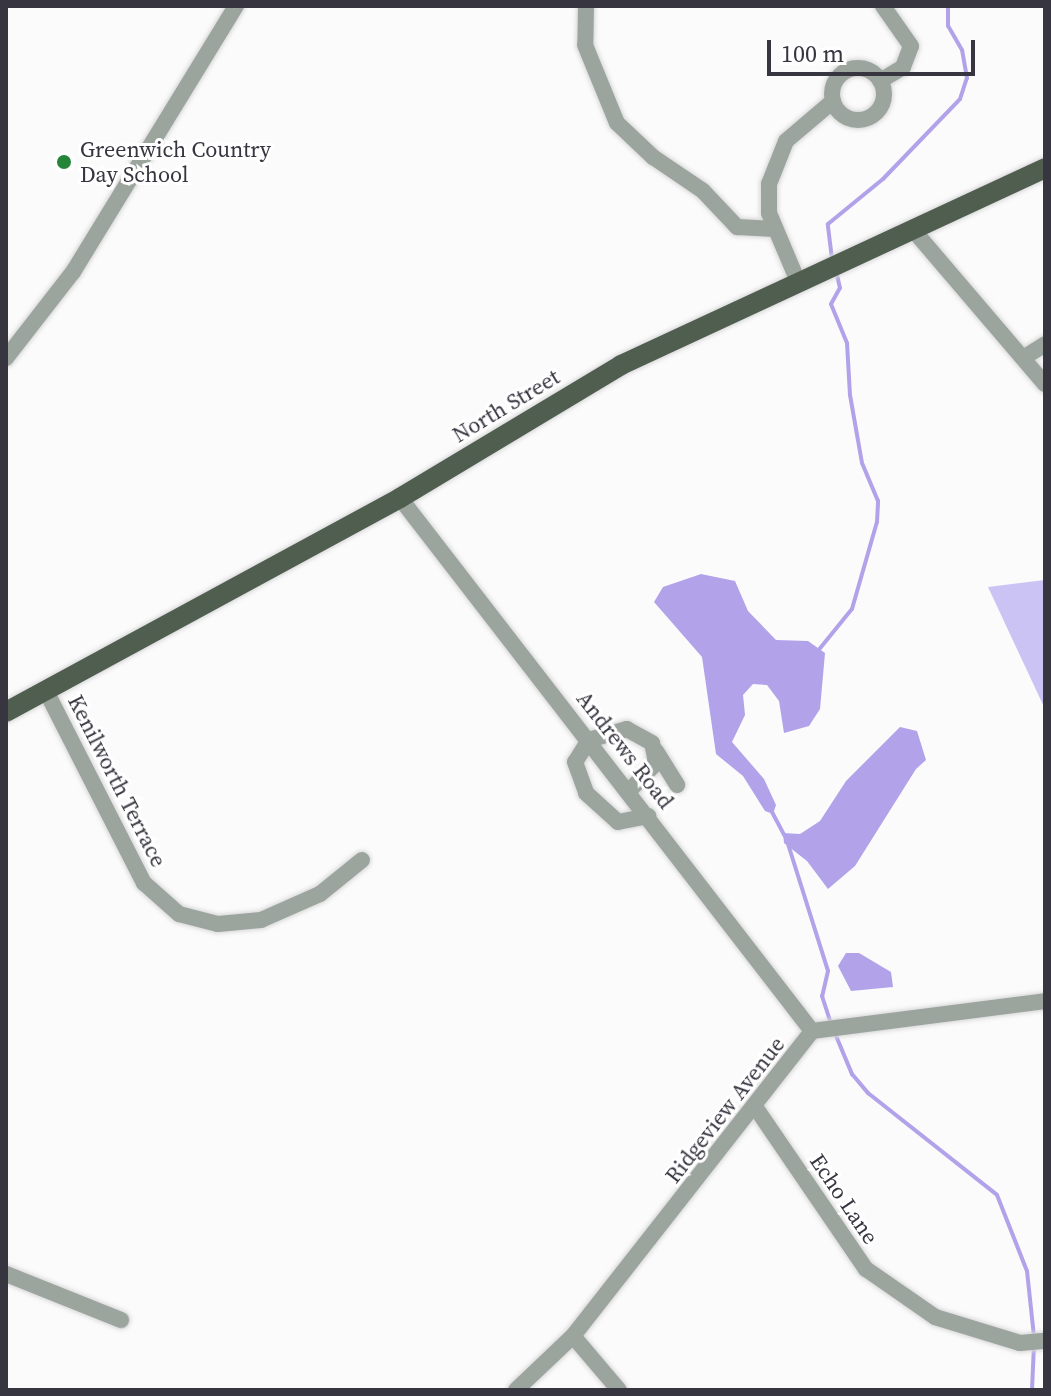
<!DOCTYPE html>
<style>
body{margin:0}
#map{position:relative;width:1051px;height:1396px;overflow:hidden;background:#fbfbfb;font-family:"Source Serif 4",serif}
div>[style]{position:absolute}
.green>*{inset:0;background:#ccc3f5}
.water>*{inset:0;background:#b2a2ea}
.stream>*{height:4px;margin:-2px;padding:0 2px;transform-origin:2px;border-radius:2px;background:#b2a2ea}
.roads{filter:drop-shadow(0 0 2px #d8d7d9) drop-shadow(0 0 2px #d8d7d9)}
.minor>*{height:16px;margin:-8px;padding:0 8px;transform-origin:8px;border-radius:8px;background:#9ca59d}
.minor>.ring{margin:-8px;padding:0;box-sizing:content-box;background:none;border:16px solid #9ca59d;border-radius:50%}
.major>*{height:20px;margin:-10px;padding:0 10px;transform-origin:10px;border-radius:10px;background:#505e50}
.dots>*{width:22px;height:22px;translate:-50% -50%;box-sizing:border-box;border:4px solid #fff;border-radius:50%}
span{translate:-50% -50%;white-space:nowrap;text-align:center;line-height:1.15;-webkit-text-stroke:6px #fff;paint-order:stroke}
.poi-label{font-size:22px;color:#37353f}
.left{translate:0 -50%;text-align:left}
.street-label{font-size:22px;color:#37353f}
.frame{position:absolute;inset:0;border:8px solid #37353f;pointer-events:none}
.scale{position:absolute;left:767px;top:40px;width:208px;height:36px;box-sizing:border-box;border:4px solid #37353f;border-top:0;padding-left:10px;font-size:24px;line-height:28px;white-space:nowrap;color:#37353f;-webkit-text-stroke:6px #fff;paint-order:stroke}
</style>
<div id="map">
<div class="green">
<i style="clip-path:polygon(1045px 580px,1045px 709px,988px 587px)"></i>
</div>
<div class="water">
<i style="clip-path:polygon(701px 574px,735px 581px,748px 611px,776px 640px,808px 641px,825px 653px,820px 709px,809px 726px,784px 733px,779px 701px,767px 685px,753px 684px,743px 695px,745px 715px,732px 742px,764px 779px,776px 805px,773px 814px,765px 811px,743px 776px,716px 754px,702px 657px,654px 602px,663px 587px)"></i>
<i style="clip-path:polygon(900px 727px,917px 731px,926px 760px,916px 769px,855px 866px,828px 889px,807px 861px,784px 843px,783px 833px,800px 834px,820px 821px,846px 781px)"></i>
<i style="clip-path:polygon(846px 953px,859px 953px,891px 972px,893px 987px,851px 991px,838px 966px)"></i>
</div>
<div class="stream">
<i style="left:832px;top:259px;width:35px;rotate:-97deg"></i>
<i style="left:828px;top:224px;width:71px;rotate:-39.3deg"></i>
<i style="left:883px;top:179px;width:111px;rotate:-46.1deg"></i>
<i style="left:960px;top:99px;width:22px;rotate:-72deg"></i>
<i style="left:967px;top:78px;width:28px;rotate:-100deg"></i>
<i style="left:962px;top:50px;width:28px;rotate:-120deg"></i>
<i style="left:948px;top:26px;width:20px;rotate:-90deg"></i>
<i style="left:817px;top:652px;width:55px;rotate:-50.9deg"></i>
<i style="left:852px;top:609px;width:91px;rotate:-74deg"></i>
<i style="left:877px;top:522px;width:21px;rotate:-87deg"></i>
<i style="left:878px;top:501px;width:41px;rotate:-112.8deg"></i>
<i style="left:862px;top:463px;width:69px;rotate:-100deg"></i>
<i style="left:850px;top:395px;width:52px;rotate:-93.3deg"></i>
<i style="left:847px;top:343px;width:42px;rotate:-112.3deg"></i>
<i style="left:831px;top:304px;width:18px;rotate:-61deg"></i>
<i style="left:840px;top:288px;width:17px;rotate:-103deg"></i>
<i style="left:772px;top:812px;width:27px;rotate:62deg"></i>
<i style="left:788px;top:844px;width:133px;rotate:72.5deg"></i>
<i style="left:828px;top:971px;width:26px;rotate:103deg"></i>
<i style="left:822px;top:996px;width:28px;rotate:72deg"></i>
<i style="left:834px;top:1031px;width:47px;rotate:67.3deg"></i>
<i style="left:852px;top:1074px;width:25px;rotate:50deg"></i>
<i style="left:868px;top:1093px;width:164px;rotate:38.3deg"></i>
<i style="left:997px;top:1195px;width:82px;rotate:68.5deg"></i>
<i style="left:1027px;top:1271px;width:65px;rotate:83.9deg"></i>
<i style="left:1032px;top:1390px;width:46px;rotate:-87.5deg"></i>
</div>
<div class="roads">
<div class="minor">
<i style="left:586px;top:6px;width:39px;rotate:91deg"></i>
<i style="left:585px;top:45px;width:84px;rotate:67.7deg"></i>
<i style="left:617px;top:123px;width:50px;rotate:43.4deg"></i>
<i style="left:653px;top:157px;width:60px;rotate:34.2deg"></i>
<i style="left:703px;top:191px;width:50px;rotate:46.6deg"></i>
<i style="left:737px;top:227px;width:38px;rotate:3deg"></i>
<i class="ring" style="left:832px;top:68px;width:36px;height:36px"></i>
<i style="left:880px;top:81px;width:27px;rotate:-31deg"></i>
<i style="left:903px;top:67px;width:22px;rotate:-69deg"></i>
<i style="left:911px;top:46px;width:49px;rotate:-125deg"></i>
<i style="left:915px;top:232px;width:200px;rotate:49.5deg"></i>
<i style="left:799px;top:284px;width:77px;rotate:-112.9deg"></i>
<i style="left:769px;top:213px;width:29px;rotate:-90deg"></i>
<i style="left:769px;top:184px;width:46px;rotate:-68.4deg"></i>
<i style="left:786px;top:141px;width:62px;rotate:-40.4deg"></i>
<i style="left:6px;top:358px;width:109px;rotate:-52.1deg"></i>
<i style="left:73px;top:272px;width:312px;rotate:-58.5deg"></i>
<i style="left:1023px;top:358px;width:26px;rotate:-32deg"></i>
<i style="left:400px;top:498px;width:674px;rotate:52.3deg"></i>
<i style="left:46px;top:691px;width:216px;rotate:63deg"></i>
<i style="left:144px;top:883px;width:47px;rotate:41.5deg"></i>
<i style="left:179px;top:914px;width:40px;rotate:14.4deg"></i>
<i style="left:218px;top:924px;width:43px;rotate:-5.3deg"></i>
<i style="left:261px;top:920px;width:64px;rotate:-23.8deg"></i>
<i style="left:320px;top:894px;width:54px;rotate:-39deg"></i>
<i style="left:656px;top:751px;width:40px;rotate:58deg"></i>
<i style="left:629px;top:791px;width:39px;rotate:-46deg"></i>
<i style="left:656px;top:763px;width:20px;rotate:-101deg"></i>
<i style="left:652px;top:743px;width:29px;rotate:-151deg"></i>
<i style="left:627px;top:729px;width:40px;rotate:164deg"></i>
<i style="left:589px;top:740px;width:26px;rotate:122deg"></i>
<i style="left:575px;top:762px;width:33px;rotate:70deg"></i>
<i style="left:586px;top:793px;width:43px;rotate:42.2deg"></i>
<i style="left:618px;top:822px;width:31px;rotate:-11deg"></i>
<i style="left:756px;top:1108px;width:195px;rotate:55.7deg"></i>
<i style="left:866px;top:1269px;width:84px;rotate:34.8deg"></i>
<i style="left:935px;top:1317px;width:89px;rotate:17deg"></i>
<i style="left:1020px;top:1343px;width:25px;rotate:-5deg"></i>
<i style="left:6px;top:1274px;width:124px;rotate:21.8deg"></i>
<i style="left:573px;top:1336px;width:71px;rotate:49.6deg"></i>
<i style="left:516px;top:1390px;width:79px;rotate:-43.5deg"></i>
<i style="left:573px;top:1336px;width:387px;rotate:-51.9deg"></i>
<i style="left:812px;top:1031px;width:235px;rotate:-7.3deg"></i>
</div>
<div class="major">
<i style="left:6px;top:712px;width:448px;rotate:-28.5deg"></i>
<i style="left:400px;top:498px;width:258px;rotate:-31deg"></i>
<i style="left:621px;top:365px;width:468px;rotate:-24.9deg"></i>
</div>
</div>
<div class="dots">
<i style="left:64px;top:162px;background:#258639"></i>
</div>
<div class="poi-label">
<span class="left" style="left:80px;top:162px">Greenwich Country<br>Day School</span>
</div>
<div class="street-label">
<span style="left:506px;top:406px;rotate:-31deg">North Street</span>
<span style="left:625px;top:750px;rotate:52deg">Andrews Road</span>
<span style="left:117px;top:781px;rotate:63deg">Kenilworth Terrace</span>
<span style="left:725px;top:1110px;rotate:-52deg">Ridgeview Avenue</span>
<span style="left:844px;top:1199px;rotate:56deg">Echo Lane</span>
</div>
<div class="frame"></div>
<div class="scale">100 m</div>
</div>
